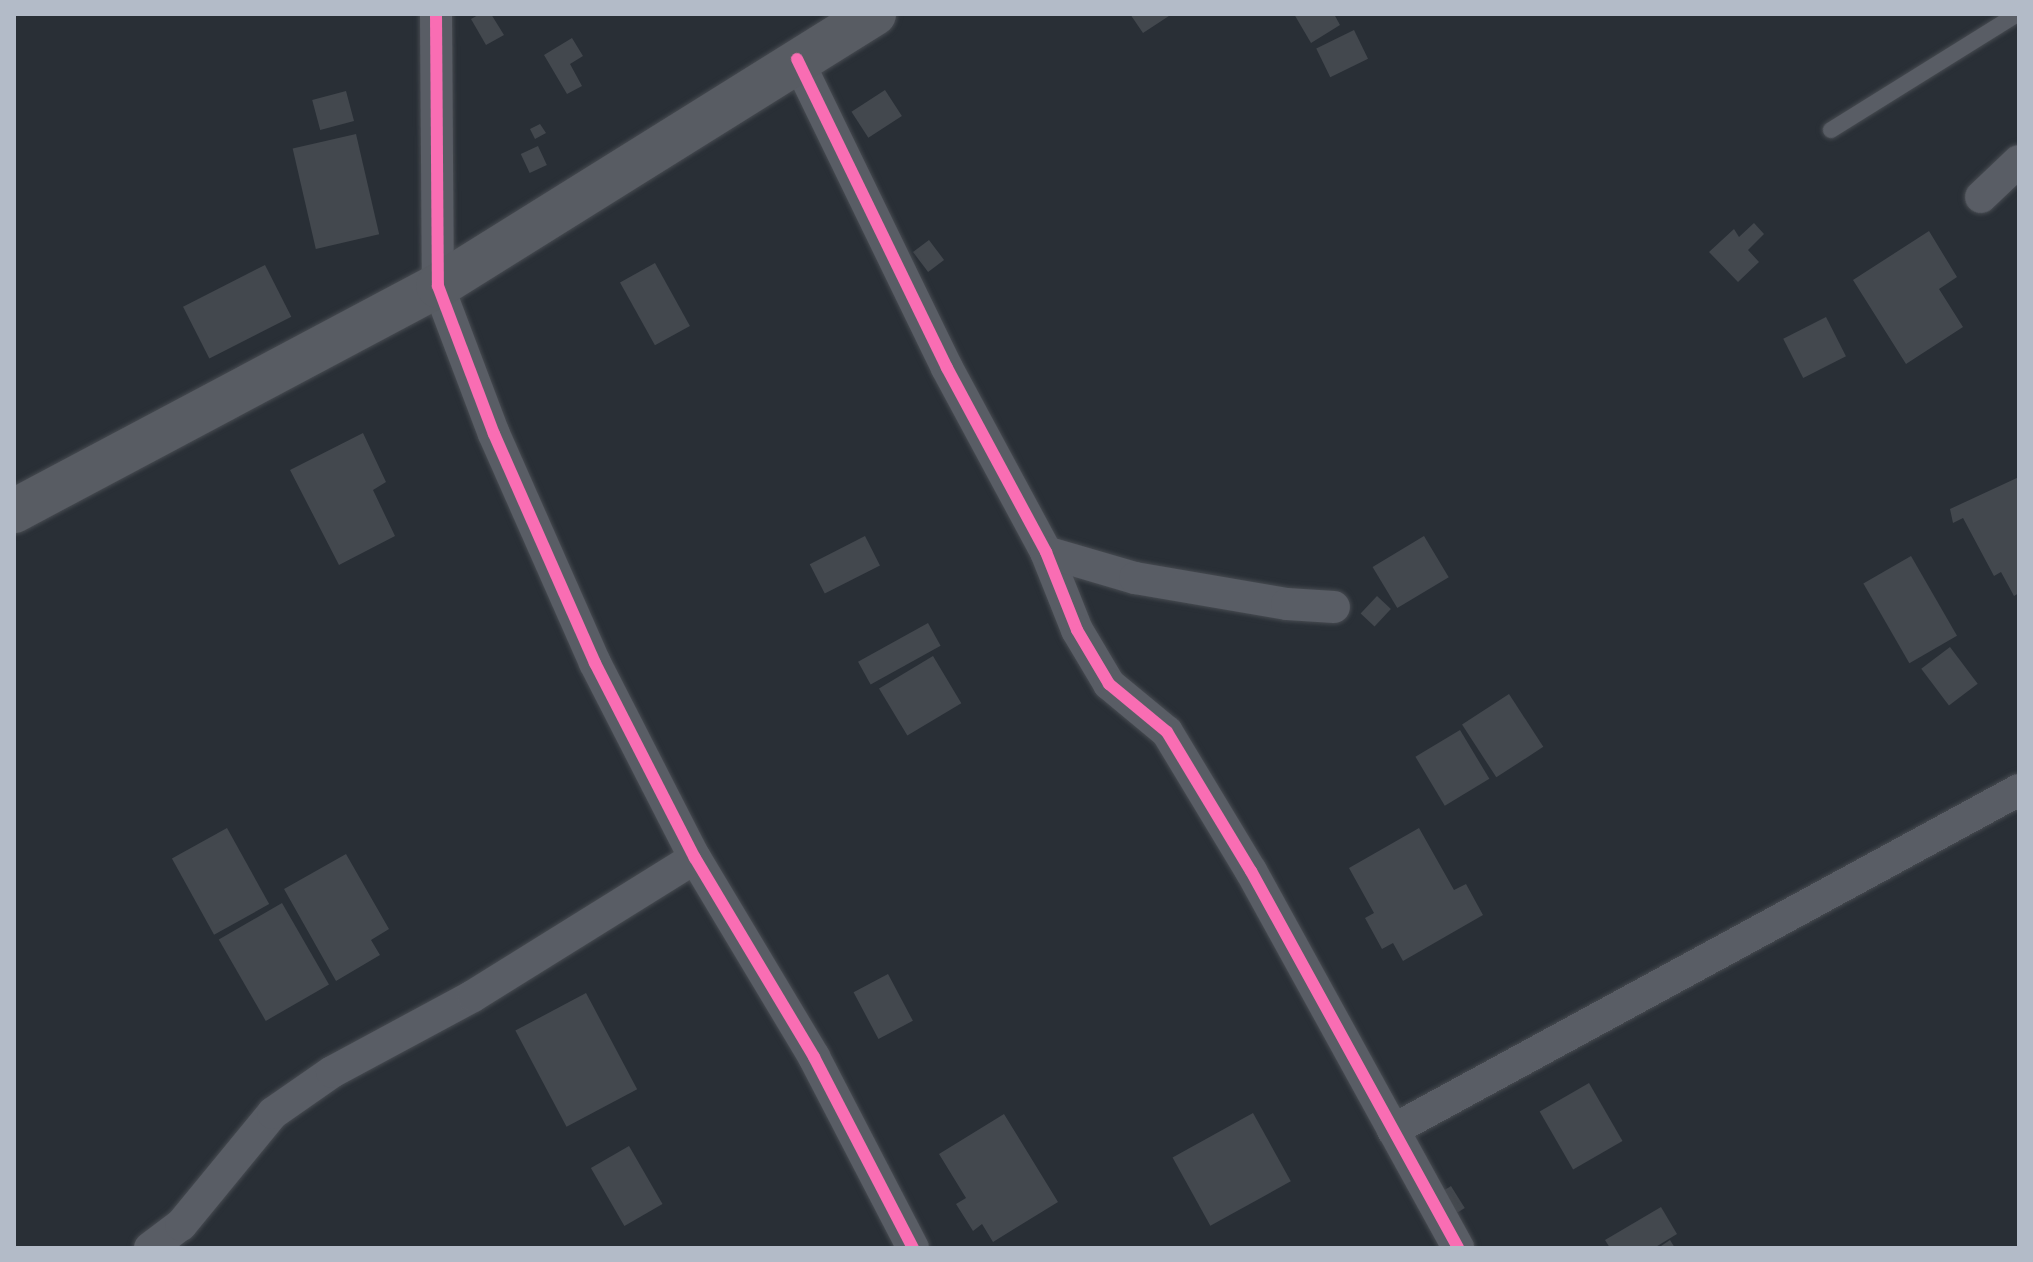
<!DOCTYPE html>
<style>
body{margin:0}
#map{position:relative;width:2033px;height:1262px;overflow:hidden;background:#292f36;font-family:"DejaVu Sans",sans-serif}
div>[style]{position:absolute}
.building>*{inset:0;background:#43484e;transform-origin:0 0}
.roads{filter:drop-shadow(0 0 2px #474b51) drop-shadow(0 0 2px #474b51)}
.lane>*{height:16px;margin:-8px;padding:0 8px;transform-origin:8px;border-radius:8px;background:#595d65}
.street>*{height:32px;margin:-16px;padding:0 16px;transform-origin:16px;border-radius:16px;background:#595d65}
.secondary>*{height:44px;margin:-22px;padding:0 22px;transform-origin:22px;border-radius:22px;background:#585c63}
.cycleway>*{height:12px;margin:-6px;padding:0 6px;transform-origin:6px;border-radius:6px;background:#f96db3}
span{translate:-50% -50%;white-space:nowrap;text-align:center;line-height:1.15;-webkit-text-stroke:7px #1c2631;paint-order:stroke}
.frame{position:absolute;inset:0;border:16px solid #b3bbc8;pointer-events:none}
</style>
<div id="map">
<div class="building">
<i style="clip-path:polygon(480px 14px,491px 14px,504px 35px,486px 45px,471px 19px)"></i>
<i style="clip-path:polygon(1130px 14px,1172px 14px,1143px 33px)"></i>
<i style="clip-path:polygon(1294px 14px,1334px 14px,1340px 25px,1311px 43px)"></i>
<i style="left:1354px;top:30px;width:32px;height:42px;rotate:64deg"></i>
<i style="clip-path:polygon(572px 38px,583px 56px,570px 64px,582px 86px,567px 94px,544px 55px)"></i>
<i style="left:885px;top:90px;width:31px;height:40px;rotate:57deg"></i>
<i style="left:346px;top:91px;width:31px;height:35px;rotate:75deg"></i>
<i style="clip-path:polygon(540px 124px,546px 133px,535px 139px,530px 129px)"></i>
<i style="left:356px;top:134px;width:103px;height:65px;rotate:77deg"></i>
<i style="left:538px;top:146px;width:21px;height:19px;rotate:65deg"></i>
<i style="clip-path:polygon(1754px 223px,1764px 234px,1748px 250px,1759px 262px,1738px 282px,1709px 252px,1734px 229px,1739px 237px)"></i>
<i style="clip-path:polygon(1929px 231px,1957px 277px,1939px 289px,1963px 327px,1906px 364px,1853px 280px)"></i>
<i style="left:929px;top:240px;width:25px;height:20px;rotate:53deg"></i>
<i style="left:655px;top:263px;width:72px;height:40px;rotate:61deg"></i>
<i style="left:265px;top:265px;width:58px;height:92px;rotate:63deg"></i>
<i style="left:1826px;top:317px;width:44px;height:48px;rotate:63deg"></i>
<i style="clip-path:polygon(363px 433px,386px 482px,373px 490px,395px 536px,339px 565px,290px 470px)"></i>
<i style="clip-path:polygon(2019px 477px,2019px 593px,2014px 596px,2001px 572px,1994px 576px,1963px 518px,1953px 523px,1950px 509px)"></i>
<i style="left:865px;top:536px;width:33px;height:62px;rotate:63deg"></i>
<i style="left:1424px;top:536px;width:48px;height:60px;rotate:59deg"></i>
<i style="left:1911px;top:556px;width:92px;height:55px;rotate:60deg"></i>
<i style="left:1377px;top:596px;width:19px;height:24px;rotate:43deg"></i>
<i style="left:928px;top:623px;width:26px;height:80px;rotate:61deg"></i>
<i style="left:1950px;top:647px;width:46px;height:36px;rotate:53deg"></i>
<i style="left:933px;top:656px;width:55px;height:63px;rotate:59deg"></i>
<i style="left:1509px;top:694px;width:63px;height:56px;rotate:57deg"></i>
<i style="left:1460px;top:730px;width:57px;height:52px;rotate:59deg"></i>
<i style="left:227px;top:828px;width:87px;height:63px;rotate:61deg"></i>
<i style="clip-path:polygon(1419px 828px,1454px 890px,1466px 884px,1483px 915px,1403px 961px,1393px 943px,1382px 949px,1365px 918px,1374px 913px,1349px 868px)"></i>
<i style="clip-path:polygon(346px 854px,389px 929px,371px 940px,380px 955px,336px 981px,284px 889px)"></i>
<i style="left:282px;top:903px;width:94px;height:73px;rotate:60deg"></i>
<i style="left:888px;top:974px;width:53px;height:39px;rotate:62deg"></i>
<i style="left:586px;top:993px;width:109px;height:80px;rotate:62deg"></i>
<i style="left:1589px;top:1083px;width:67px;height:57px;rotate:60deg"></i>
<i style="left:1253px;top:1113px;width:78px;height:92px;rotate:61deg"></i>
<i style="clip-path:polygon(1004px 1114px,1058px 1202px,993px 1242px,982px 1224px,973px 1231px,956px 1204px,966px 1198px,939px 1154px)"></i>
<i style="left:629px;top:1146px;width:67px;height:44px;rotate:60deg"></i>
<i style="left:1451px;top:1186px;width:26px;height:23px;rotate:58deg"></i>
<i style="clip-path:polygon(1661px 1207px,1677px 1234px,1654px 1248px,1610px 1248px,1605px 1240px)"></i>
<i style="clip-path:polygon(1670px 1240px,1675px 1248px,1658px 1248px)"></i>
</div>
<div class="roads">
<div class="lane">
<i style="left:1831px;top:130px;width:219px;rotate:-31.9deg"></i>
</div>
<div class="street">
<i style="left:436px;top:14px;width:272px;rotate:89.6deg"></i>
<i style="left:438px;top:286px;width:158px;rotate:69.3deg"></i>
<i style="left:494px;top:434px;width:250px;rotate:66.2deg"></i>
<i style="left:595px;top:663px;width:219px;rotate:62.9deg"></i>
<i style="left:695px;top:858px;width:232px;rotate:59.1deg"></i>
<i style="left:814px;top:1057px;width:215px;rotate:62.6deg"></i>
<i style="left:797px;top:59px;width:343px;rotate:64.1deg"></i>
<i style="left:947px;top:368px;width:209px;rotate:61.7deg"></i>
<i style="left:1046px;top:552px;width:84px;rotate:68.3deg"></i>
<i style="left:1077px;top:630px;width:63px;rotate:59.3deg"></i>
<i style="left:1109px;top:684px;width:75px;rotate:39.6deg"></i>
<i style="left:1167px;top:732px;width:162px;rotate:58.9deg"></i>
<i style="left:1251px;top:871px;width:430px;rotate:61.2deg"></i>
<i style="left:1981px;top:197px;width:52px;rotate:-43.5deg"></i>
<i style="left:1046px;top:552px;width:93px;rotate:16.3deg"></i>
<i style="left:1135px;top:578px;width:154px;rotate:9.7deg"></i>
<i style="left:1287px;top:604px;width:47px;rotate:3.7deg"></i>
<i style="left:1393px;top:1130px;width:712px;rotate:-28.51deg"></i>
<i style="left:150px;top:1248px;width:39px;rotate:-37deg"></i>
<i style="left:181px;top:1225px;width:145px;rotate:-50.6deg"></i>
<i style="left:273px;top:1113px;width:72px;rotate:-34.8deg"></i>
<i style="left:332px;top:1072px;width:160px;rotate:-28.3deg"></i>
<i style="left:473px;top:996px;width:261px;rotate:-31.9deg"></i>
</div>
<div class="secondary">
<i style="left:14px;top:511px;width:480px;rotate:-28deg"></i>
<i style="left:438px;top:286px;width:514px;rotate:-31.96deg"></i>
</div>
</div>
<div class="cycleway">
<i style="left:436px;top:14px;width:272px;rotate:89.6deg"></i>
<i style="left:438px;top:286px;width:158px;rotate:69.3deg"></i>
<i style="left:494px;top:434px;width:250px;rotate:66.2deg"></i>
<i style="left:595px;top:663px;width:219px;rotate:62.9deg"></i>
<i style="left:695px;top:858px;width:232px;rotate:59.1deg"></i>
<i style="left:814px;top:1057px;width:215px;rotate:62.6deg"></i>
<i style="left:797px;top:59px;width:343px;rotate:64.1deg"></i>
<i style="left:947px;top:368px;width:209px;rotate:61.7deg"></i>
<i style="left:1046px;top:552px;width:84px;rotate:68.3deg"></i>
<i style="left:1077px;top:630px;width:63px;rotate:59.3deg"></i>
<i style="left:1109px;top:684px;width:75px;rotate:39.6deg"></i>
<i style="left:1167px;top:732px;width:162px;rotate:58.9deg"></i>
<i style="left:1251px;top:871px;width:430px;rotate:61.2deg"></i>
</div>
<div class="frame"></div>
</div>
